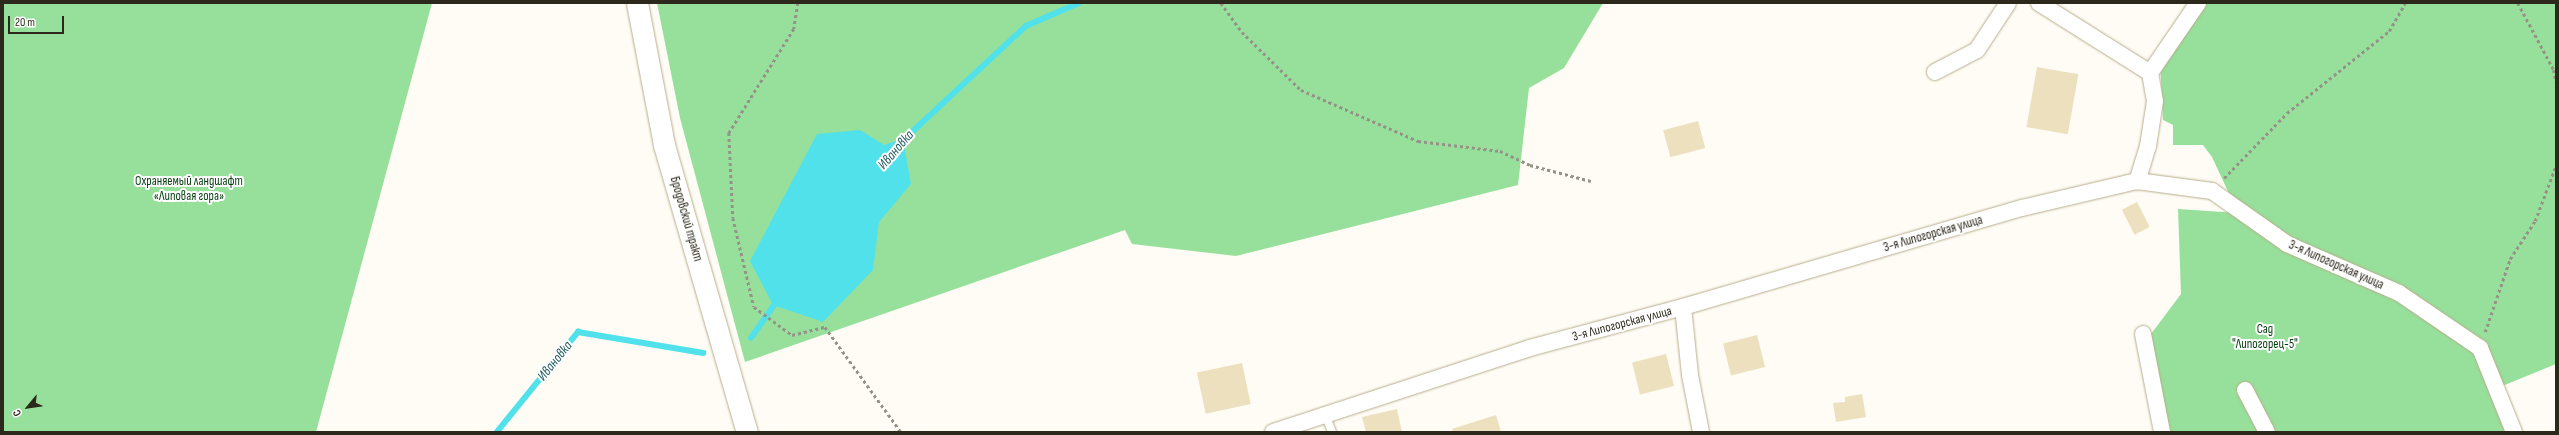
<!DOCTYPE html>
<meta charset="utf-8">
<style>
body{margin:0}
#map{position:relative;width:2559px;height:435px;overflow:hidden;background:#fefcf5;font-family:"Sofia Sans Condensed",sans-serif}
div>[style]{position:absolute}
.green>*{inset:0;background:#97e09b}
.water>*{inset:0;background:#51e1ea}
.stream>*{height:5.5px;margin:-2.75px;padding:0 2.75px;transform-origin:2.75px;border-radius:2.75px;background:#51e1ea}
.building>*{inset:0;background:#ece0be;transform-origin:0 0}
.path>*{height:2.5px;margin-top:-1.25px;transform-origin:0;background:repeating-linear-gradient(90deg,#959288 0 3px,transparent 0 6px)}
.roads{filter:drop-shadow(0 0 1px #b8ad8c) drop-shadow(0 0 1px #b8ad8c)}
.service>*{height:8px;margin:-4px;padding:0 4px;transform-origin:4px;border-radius:4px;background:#fff}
.minor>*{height:16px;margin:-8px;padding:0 8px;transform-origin:8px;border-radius:8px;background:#fff}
.tertiary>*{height:21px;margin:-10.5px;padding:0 10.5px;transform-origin:10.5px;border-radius:10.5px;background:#fff}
span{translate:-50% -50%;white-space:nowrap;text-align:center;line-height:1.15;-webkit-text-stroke:4px #fff;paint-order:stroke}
.park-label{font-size:13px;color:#083e12}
.street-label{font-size:13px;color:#2c281b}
.water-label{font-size:14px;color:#245f63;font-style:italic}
.frame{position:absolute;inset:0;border:4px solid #2c281b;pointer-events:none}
.north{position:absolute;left:8px;top:387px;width:40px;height:40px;-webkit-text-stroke:3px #fff;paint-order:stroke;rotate:241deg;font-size:11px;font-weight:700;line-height:16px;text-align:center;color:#2c281b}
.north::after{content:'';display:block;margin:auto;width:14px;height:18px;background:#2c281b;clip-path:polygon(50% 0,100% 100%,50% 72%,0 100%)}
.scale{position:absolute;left:8px;top:16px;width:56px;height:18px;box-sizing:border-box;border:2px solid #2c281b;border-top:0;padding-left:5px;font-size:12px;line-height:14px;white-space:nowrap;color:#2c281b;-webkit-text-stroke:3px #fff;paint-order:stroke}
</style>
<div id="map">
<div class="green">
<i style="clip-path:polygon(3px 3px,432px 3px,316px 432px,3px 432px)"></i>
<i style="clip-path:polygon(657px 3px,1603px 3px,1564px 68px,1529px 88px,1518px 185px,1236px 256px,1132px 244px,1125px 230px,745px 362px,680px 118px)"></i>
<i style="clip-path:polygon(2204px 3px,2556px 3px,2556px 364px,2490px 391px,2511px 432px,2168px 432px,2145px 342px,2181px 294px,2178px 209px,2238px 213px,2212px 157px,2203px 145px,2173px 145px,2173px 125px,2163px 120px,2160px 60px)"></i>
</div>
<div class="water">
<i style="clip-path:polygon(860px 130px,884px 145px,903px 139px,911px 184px,879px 222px,873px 270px,823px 322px,773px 305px,750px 261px,817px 134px)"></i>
</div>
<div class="stream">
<i style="left:899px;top:144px;width:173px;rotate:-42.9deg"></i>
<i style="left:1026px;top:26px;width:58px;rotate:-23.5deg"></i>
<i style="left:751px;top:338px;width:45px;rotate:-54.9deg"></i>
<i style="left:497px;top:432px;width:129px;rotate:-51deg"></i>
<i style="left:578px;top:332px;width:127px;rotate:9.5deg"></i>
</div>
<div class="building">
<i style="left:2037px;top:67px;width:42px;height:61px;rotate:10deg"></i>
<i style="left:1698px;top:121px;width:28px;height:36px;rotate:75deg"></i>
<i style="left:2137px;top:202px;width:28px;height:17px;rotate:63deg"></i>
<i style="left:1757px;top:335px;width:33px;height:35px;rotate:76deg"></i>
<i style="left:1666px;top:354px;width:33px;height:35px;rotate:76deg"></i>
<i style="left:1242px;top:363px;width:42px;height:46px;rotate:78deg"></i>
<i style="clip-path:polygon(1862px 394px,1866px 417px,1836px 422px,1833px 403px,1845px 402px,1845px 397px)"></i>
<i style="clip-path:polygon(1397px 409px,1402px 432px,1366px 432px,1362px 417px)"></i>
<i style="clip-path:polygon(1496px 415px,1501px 432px,1453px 432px,1452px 429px)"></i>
</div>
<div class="path">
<i style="left:798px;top:3px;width:26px;rotate:99deg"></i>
<i style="left:794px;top:29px;width:123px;rotate:122deg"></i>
<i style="left:729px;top:133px;width:85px;rotate:87.3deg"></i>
<i style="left:733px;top:218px;width:91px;rotate:76.7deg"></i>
<i style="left:754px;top:307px;width:47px;rotate:36.4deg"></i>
<i style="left:792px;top:335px;width:34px;rotate:-14deg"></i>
<i style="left:825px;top:327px;width:130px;rotate:54.1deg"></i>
<i style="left:1221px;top:3px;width:36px;rotate:54deg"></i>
<i style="left:1242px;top:32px;width:83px;rotate:44.5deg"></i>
<i style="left:1301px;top:90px;width:128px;rotate:23.6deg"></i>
<i style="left:1418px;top:141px;width:83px;rotate:7deg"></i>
<i style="left:1500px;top:151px;width:33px;rotate:25deg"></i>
<i style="left:1530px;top:165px;width:63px;rotate:14.7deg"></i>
<i style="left:2518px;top:3px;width:76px;rotate:61.8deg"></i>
<i style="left:2554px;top:70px;width:12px;rotate:81deg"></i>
<i style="left:2224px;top:178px;width:91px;rotate:-45.9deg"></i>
<i style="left:2287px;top:113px;width:131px;rotate:-38.8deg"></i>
<i style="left:2389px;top:31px;width:32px;rotate:-60deg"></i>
<i style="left:2485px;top:332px;width:77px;rotate:-71.1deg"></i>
<i style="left:2510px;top:259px;width:45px;rotate:-56.7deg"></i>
<i style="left:2535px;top:221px;width:60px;rotate:-69.4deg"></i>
</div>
<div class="roads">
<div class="service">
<i style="left:1326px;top:417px;width:16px;rotate:68deg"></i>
</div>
<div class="minor">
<i style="left:2039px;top:3px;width:131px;rotate:32.2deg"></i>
<i style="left:2150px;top:73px;width:28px;rotate:80deg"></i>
<i style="left:2155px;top:101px;width:46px;rotate:98.8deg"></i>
<i style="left:2148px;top:146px;width:37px;rotate:107deg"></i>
<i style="left:1935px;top:72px;width:47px;rotate:-27.6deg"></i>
<i style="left:1977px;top:50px;width:56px;rotate:-56.6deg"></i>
<i style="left:2150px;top:73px;width:85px;rotate:-55.6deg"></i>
<i style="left:1683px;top:307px;width:68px;rotate:84.1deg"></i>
<i style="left:1690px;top:375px;width:58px;rotate:79.1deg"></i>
<i style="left:2143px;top:334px;width:100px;rotate:79deg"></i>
<i style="left:2245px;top:390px;width:47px;rotate:62.4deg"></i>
<i style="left:1273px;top:432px;width:270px;rotate:-18.1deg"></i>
<i style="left:1530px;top:348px;width:158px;rotate:-15deg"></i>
<i style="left:1683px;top:307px;width:353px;rotate:-16.3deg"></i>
<i style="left:2022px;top:208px;width:118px;rotate:-13.2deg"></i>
<i style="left:2137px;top:181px;width:76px;rotate:7.6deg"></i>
<i style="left:2212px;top:191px;width:92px;rotate:35.2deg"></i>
<i style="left:2287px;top:244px;width:122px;rotate:23.6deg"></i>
<i style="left:2399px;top:293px;width:98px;rotate:34.2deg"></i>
<i style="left:2480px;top:348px;width:91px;rotate:68deg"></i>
</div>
<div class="tertiary">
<i style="left:637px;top:3px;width:145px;rotate:79.2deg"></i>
<i style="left:664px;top:145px;width:299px;rotate:73.9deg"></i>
</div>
</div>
<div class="park-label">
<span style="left:189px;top:189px">Охраняемый ландшафт<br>«Липовая гора»</span>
<span style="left:2265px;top:337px">Сад<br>"Липогорец-5"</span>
</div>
<div class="street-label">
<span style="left:686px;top:219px;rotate:74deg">Бродовский тракт</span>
<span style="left:1933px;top:234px;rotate:-16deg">3-я Липогорская улица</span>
<span style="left:2336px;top:265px;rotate:24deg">3-я Липогорская улица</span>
<span style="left:1622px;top:324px;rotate:-15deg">3-я Липогорская улица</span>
</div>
<div class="water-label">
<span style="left:896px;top:150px;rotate:-49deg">Ивановка</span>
<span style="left:555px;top:361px;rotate:-51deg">Ивановка</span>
</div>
<div class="frame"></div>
<div class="north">С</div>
<div class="scale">20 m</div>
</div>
